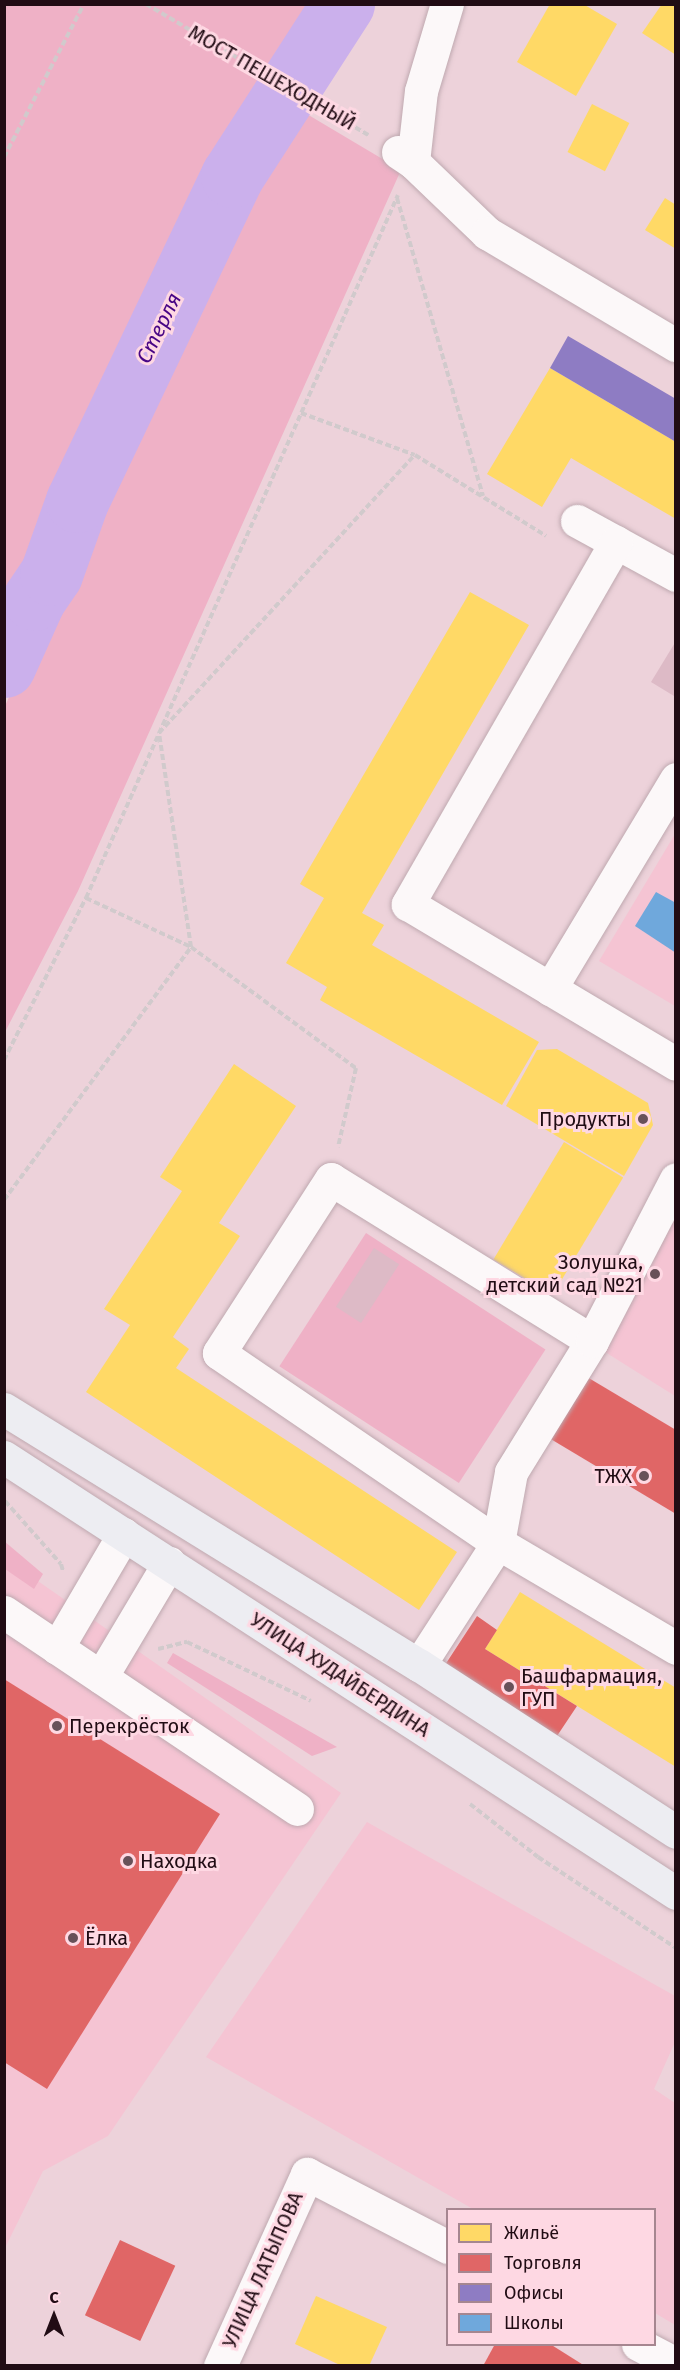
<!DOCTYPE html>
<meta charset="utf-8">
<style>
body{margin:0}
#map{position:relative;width:680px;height:2370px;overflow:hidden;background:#edd2da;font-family:"Fira Sans",sans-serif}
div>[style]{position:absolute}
.built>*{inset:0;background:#f5c4d3}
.green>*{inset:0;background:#efb1c6;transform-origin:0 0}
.homes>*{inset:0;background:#ffd966;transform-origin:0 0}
.shops>*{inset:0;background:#e06666;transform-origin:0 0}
.offices>*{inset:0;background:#8e7cc3}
.schools>*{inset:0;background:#6fa8dc}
.river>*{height:63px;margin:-31.5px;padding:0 31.5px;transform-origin:31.5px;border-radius:31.5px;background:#cbb0ec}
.building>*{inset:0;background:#ddbac6;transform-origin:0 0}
.path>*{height:4px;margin-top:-2px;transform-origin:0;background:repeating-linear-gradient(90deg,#d1cacc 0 6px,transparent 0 9px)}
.roads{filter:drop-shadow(0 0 2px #bfa9b0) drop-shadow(0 0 2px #bfa9b0)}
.minor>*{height:33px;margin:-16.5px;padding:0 16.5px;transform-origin:16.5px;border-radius:16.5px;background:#fcf8f9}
.major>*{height:33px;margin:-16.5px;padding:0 16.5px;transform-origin:16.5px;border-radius:16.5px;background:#ededf2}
.dots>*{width:16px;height:16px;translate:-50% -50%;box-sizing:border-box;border:3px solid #fed8e3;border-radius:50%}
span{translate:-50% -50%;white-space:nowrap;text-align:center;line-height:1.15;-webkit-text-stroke:6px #fed8e3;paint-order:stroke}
.street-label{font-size:20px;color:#210c14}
.poi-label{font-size:20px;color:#210c14}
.right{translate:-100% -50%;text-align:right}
.left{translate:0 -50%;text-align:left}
.water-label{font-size:21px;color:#480585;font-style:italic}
.frame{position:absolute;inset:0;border:6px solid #210c14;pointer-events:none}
.legend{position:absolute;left:446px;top:2208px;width:210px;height:138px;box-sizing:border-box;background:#fed8e3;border:2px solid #a68690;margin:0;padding:8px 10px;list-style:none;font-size:18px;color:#210c14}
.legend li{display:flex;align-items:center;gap:12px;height:30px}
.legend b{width:30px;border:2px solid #a68690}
.north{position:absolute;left:24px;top:2286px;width:60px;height:60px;-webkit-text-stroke:4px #fed8e3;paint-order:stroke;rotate:0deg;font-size:16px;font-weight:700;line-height:24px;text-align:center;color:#210c14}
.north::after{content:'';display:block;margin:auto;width:21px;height:27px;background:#210c14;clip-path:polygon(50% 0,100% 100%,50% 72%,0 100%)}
</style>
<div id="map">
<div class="built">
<i style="clip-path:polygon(675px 834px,675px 1006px,599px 961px)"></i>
<i style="clip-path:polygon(675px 1203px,675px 1396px,594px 1345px)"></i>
<i style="clip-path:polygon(5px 1558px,341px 1793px,108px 2136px,43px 2171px,5px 2248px)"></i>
<i style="clip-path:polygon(367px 1822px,675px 1996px,675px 2042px,654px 2089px,675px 2103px,675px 2325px,655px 2313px,654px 2210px,473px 2209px,206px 2057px)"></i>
</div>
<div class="green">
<i style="clip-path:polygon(5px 4px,322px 5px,218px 171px,76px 458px,5px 622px)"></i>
<i style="clip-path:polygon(295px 107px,401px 170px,78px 891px,5px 1032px,5px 706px,50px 609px,66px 586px,94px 510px,248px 195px)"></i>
<i style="left:366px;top:1233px;width:214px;height:159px;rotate:33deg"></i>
<i style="clip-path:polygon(4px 1541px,43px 1574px,34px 1589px,5px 1569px)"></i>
<i style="clip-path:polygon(173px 1653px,337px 1747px,312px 1756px,167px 1663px)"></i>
</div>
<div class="homes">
<i style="clip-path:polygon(550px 4px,583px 4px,617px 24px,576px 96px,517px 62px)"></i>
<i style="clip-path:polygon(662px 4px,676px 4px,676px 55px,642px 33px)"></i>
<i style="left:592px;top:104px;width:42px;height:54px;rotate:27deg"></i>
<i style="clip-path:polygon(665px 198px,676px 205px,676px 249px,645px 230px)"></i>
<i style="clip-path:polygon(550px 368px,676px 442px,676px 519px,571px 458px,542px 507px,487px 474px)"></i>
<i style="clip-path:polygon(470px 592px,529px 625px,362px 913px,384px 925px,372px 945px,539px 1042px,502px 1105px,320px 1000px,327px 987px,286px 963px,324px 898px,300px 884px)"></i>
<i style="clip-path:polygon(557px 1049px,648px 1103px,653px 1125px,624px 1176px,506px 1106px,537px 1050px)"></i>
<i style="clip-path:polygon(234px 1064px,296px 1106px,219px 1223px,240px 1236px,173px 1337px,189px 1349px,176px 1368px,457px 1552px,419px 1610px,86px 1392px,130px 1325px,104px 1309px,182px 1191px,160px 1177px)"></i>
<i style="left:564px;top:1142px;width:69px;height:137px;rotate:31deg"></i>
<i style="clip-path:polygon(520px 1592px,676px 1688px,676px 1767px,485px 1649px)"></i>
<i style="clip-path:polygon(316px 2296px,387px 2327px,369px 2366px,342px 2366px,295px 2344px)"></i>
</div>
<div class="shops">
<i style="clip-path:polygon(587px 1377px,676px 1430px,676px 1514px,549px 1438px)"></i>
<i style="clip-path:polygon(477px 1616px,497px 1630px,485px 1649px,577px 1706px,553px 1742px,443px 1668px)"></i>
<i style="clip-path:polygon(4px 1679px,220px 1814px,47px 2089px,4px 2062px)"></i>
<i style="left:120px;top:2240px;width:61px;height:83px;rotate:25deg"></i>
<i style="clip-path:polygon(495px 2344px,550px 2344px,585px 2366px,483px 2366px)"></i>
</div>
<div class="offices">
<i style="clip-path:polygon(568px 336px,676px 399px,676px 442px,550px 368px)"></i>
</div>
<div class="schools">
<i style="clip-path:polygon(656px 892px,676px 903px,676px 953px,635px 926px)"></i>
</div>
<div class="river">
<i style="left:4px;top:666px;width:73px;rotate:-65.9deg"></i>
<i style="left:34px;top:599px;width:30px;rotate:-56deg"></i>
<i style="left:51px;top:574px;width:77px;rotate:-70.4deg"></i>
<i style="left:77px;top:501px;width:360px;rotate:-64.5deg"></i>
<i style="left:232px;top:176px;width:205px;rotate:-57.2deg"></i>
</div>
<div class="building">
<i style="clip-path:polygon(676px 641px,676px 693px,674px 696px,651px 682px)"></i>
<i style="left:374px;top:1248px;width:30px;height:70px;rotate:33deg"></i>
</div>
<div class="path">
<i style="left:146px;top:4px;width:258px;rotate:30.5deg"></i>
<i style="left:4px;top:157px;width:173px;rotate:-62.4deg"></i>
<i style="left:397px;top:198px;width:310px;rotate:73.9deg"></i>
<i style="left:301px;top:413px;width:121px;rotate:20.2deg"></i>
<i style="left:415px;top:455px;width:154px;rotate:31.7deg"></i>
<i style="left:86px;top:898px;width:116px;rotate:25deg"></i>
<i style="left:191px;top:947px;width:205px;rotate:36.3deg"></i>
<i style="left:356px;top:1068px;width:81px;rotate:102.8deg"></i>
<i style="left:4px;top:1060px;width:182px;rotate:-63.2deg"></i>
<i style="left:86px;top:898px;width:769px;rotate:-66.07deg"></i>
<i style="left:4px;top:1200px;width:315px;rotate:-53.5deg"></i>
<i style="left:191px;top:947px;width:216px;rotate:-98.5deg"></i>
<i style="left:159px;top:733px;width:378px;rotate:-47.4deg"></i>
<i style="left:5px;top:1501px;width:84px;rotate:48.4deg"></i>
<i style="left:61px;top:1564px;width:7px;rotate:74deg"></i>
<i style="left:158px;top:1649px;width:30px;rotate:-14deg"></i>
<i style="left:187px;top:1642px;width:137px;rotate:25.4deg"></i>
<i style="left:470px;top:1804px;width:86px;rotate:37.9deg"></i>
<i style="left:538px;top:1857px;width:165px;rotate:33.4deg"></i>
</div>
<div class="roads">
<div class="minor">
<i style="left:398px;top:152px;width:18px;rotate:34deg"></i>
<i style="left:413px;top:162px;width:103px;rotate:43.8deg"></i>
<i style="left:487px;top:233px;width:220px;rotate:30.7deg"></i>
<i style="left:413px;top:162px;width:71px;rotate:-83.6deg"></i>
<i style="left:421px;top:91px;width:91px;rotate:-73.4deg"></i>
<i style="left:577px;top:521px;width:113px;rotate:28.6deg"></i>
<i style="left:616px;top:542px;width:418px;rotate:119.9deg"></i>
<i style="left:408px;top:904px;width:312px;rotate:30.8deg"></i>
<i style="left:550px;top:989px;width:245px;rotate:-59deg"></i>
<i style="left:592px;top:1341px;width:307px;rotate:-148.2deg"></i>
<i style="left:331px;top:1179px;width:207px;rotate:122.8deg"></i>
<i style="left:219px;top:1353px;width:338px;rotate:34.3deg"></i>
<i style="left:498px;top:1543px;width:207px;rotate:30.5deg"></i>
<i style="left:4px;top:1612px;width:353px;rotate:33.9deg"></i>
<i style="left:57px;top:1648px;width:132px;rotate:-59.6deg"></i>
<i style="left:419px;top:1665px;width:145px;rotate:-57.1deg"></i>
<i style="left:498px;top:1543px;width:72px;rotate:-79.6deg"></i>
<i style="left:511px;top:1472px;width:154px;rotate:-58.3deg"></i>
<i style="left:592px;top:1341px;width:182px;rotate:-62.6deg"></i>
<i style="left:101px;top:1677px;width:133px;rotate:-59.2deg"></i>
<i style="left:638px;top:2344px;width:43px;rotate:27.8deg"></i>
<i style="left:220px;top:2366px;width:211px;rotate:-65.6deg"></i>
<i style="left:307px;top:2174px;width:159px;rotate:27.4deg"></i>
</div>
<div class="major">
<i style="left:4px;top:1409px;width:488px;rotate:31.7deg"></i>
<i style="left:419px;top:1665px;width:306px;rotate:33deg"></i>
<i style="left:4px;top:1457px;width:801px;rotate:32.98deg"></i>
</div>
</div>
<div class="dots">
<i style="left:643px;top:1119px;background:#685159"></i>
<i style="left:655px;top:1274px;background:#685159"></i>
<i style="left:644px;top:1476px;background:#685159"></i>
<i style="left:509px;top:1687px;background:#685159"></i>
<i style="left:57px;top:1726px;background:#685159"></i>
<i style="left:128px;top:1861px;background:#685159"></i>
<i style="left:73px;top:1938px;background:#685159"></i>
</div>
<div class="street-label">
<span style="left:272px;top:78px;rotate:30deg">МОСТ ПЕШЕХОДНЫЙ</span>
<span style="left:340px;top:1675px;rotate:33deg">УЛИЦА ХУДАЙБЕРДИНА</span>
<span style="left:263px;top:2270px;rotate:-66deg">УЛИЦА ЛАТЫПОВА</span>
</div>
<div class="poi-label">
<span class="right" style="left:631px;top:1119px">Продукты</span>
<span class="right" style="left:643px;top:1274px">Золушка,<br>детский сад №21</span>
<span class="right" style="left:632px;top:1476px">ТЖХ</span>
<span class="left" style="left:521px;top:1688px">Башфармация,<br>ГУП</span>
<span class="left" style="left:69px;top:1726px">Перекрёсток</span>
<span class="left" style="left:140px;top:1861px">Находка</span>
<span class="left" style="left:85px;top:1938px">Ёлка</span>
</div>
<div class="water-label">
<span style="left:159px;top:328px;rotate:-64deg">Стерля</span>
</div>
<div class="frame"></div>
<ul class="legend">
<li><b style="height:16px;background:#ffd966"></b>Жильё</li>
<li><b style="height:16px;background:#e06666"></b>Торговля</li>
<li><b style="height:16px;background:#8e7cc3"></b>Офисы</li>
<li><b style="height:16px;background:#6fa8dc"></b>Школы</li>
</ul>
<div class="north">С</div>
</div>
